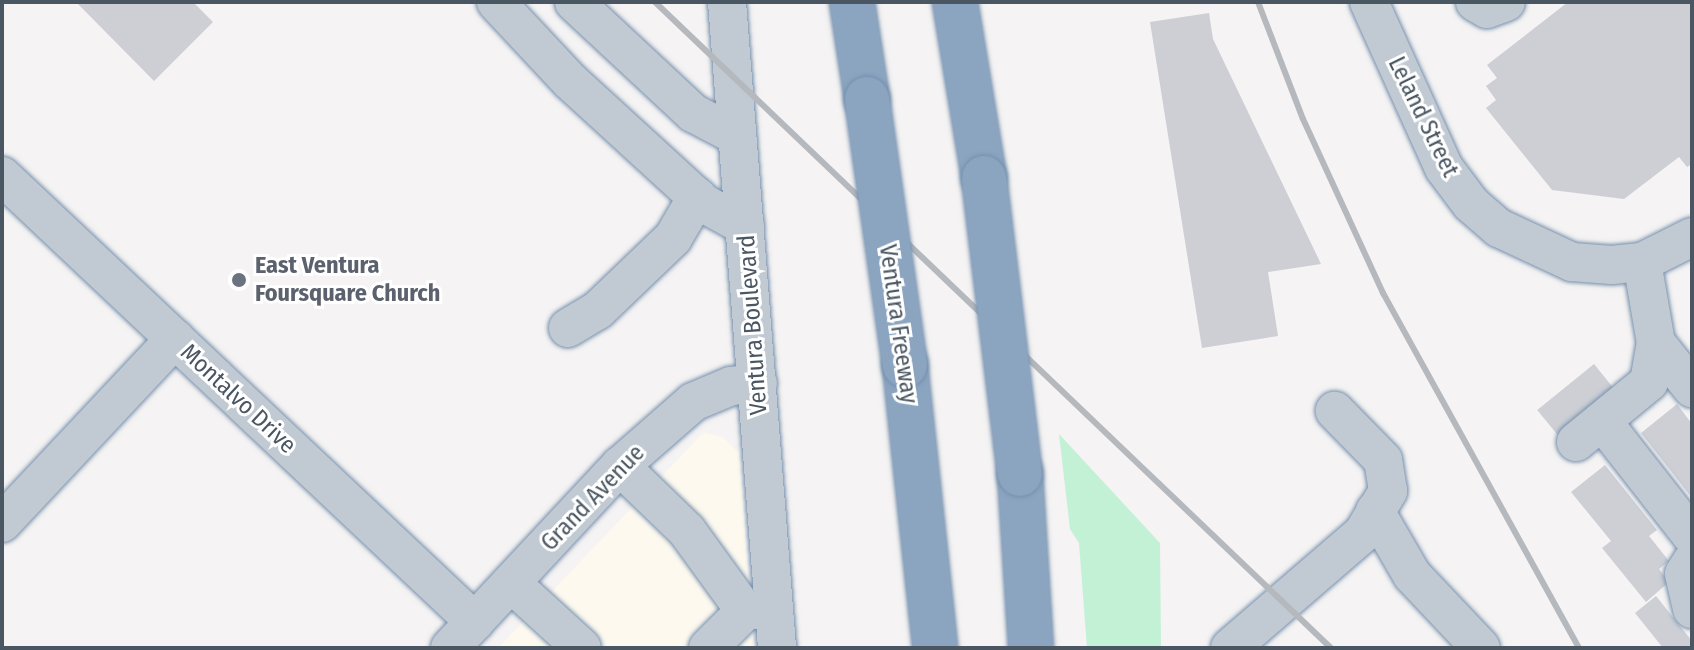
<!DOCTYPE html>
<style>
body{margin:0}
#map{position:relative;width:1694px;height:650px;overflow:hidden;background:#f5f3f3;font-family:"Fira Sans Condensed",sans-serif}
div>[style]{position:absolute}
.commercial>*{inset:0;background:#fdf9ef}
.green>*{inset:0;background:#c3f1d5}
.building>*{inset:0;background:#cdcfd5;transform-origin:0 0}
.roads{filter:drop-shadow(0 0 2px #7690ad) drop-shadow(0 0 2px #7690ad)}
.minor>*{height:38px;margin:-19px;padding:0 19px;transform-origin:19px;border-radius:19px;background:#c1cad2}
.highway>*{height:44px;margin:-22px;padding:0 22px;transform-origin:22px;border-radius:22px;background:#8ba5c1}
.rail>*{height:6px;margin:-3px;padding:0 3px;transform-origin:3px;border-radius:3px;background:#b5b8bd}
.bridges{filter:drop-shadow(0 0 2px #7690ad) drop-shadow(0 0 2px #7690ad)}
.highway-bridge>*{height:44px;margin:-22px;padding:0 22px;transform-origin:22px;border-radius:22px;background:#8ba5c1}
.dots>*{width:22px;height:22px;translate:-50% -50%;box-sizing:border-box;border:4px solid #fff;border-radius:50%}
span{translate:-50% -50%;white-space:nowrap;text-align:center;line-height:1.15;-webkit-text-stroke:6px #fff;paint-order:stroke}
.street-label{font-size:24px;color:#4a5661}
.worship-label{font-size:24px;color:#5b616d;font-weight:700}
.left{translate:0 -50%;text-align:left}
.frame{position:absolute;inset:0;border:4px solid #4a5661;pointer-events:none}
</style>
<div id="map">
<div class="commercial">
<i style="clip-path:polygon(703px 433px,723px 437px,739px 453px,754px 648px,498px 648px)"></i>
</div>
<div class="green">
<i style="clip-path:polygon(1059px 434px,1160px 543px,1161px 648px,1087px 648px,1079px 543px,1070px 529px)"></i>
</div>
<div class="building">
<i style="clip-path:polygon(76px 2px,193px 2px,213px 22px,154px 81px)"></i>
<i style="clip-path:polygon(1568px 2px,1692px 2px,1692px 164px,1687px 167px,1679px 157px,1624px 199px,1552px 190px,1486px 108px,1496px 100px,1486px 86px,1497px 78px,1487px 65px)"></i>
<i style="clip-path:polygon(1209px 13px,1213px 39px,1321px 264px,1268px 272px,1278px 336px,1202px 348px,1150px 22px)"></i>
<i style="left:1594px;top:364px;width:33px;height:73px;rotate:51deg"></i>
<i style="clip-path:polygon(1677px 404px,1692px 424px,1692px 498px,1641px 433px)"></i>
<i style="clip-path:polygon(1605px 465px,1657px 530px,1649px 536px,1669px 561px,1659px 569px,1669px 582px,1646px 602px,1602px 548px,1611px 541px,1571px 492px)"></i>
<i style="clip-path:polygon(1656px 596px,1692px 641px,1692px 648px,1663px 648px,1635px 613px)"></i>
</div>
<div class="roads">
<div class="minor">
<i style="left:496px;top:2px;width:108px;rotate:46.9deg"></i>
<i style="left:570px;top:81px;width:180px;rotate:42.5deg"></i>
<i style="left:703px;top:203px;width:48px;rotate:28.7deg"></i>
<i style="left:574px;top:2px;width:163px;rotate:43deg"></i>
<i style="left:693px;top:113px;width:50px;rotate:27.6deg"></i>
<i style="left:727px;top:2px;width:648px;rotate:85.57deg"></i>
<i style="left:1369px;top:2px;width:182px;rotate:65.7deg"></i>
<i style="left:1444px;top:168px;width:45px;rotate:53.1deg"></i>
<i style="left:1471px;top:204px;width:37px;rotate:41deg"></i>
<i style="left:1499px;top:228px;width:81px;rotate:25deg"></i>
<i style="left:1572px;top:262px;width:40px;rotate:4.3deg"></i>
<i style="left:1612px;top:265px;width:30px;rotate:-6deg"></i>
<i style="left:1642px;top:262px;width:56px;rotate:-26.6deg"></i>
<i style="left:1475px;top:2px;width:14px;rotate:30deg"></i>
<i style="left:1487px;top:9px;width:20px;rotate:-20deg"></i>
<i style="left:2px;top:176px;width:650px;rotate:43.32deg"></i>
<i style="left:1642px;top:262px;width:82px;rotate:80.2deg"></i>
<i style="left:1656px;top:343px;width:58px;rotate:51.3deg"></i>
<i style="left:568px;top:328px;width:35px;rotate:-31deg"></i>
<i style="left:598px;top:310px;width:104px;rotate:-43.8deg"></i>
<i style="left:673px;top:238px;width:48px;rotate:-59.7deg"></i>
<i style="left:1602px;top:421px;width:146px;rotate:52deg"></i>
<i style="left:1576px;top:442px;width:94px;rotate:-39.4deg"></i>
<i style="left:1649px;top:382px;width:40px;rotate:-80deg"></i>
<i style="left:620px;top:466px;width:93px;rotate:44.1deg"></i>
<i style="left:687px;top:531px;width:99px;rotate:54.1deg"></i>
<i style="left:1375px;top:511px;width:74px;rotate:60deg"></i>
<i style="left:1412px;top:575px;width:100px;rotate:46.6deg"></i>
<i style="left:2px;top:523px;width:253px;rotate:-46.8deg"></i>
<i style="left:1692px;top:561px;width:15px;rotate:122deg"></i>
<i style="left:1684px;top:574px;width:36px;rotate:77deg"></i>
<i style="left:511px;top:583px;width:96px;rotate:42.5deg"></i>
<i style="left:450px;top:648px;width:249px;rotate:-47deg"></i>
<i style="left:620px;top:466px;width:97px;rotate:-41.2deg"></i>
<i style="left:693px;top:402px;width:41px;rotate:-22.8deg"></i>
<i style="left:731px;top:386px;width:27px;rotate:-6deg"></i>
<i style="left:708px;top:648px;width:52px;rotate:-45deg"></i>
<i style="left:745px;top:611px;width:26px;rotate:-7deg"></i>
<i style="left:1230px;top:648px;width:176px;rotate:-40.8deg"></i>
<i style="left:1363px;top:533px;width:49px;rotate:-59.2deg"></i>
<i style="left:1388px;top:491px;width:31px;rotate:-99deg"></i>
<i style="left:1383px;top:460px;width:69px;rotate:-134.4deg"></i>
</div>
<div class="highway">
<i style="left:852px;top:2px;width:98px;rotate:81.2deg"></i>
<i style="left:955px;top:2px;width:178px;rotate:80.6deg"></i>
<i style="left:905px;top:365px;width:285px;rotate:83.9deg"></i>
<i style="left:1020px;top:474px;width:174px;rotate:86.4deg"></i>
</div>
</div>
<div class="rail">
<i style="left:655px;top:2px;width:935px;rotate:43.7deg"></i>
<i style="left:1258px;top:2px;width:125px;rotate:69deg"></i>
<i style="left:1303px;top:119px;width:192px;rotate:65.3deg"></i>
<i style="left:1383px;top:293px;width:406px;rotate:61.1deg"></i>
</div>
<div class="bridges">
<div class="highway-bridge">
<i style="left:867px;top:99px;width:269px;rotate:81.9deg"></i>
<i style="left:984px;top:178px;width:298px;rotate:83.1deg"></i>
</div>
</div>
<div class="dots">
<i style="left:239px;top:280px;background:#6b7280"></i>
</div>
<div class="street-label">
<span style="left:1423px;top:117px;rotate:64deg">Leland Street</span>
<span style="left:898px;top:324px;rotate:82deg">Ventura Freeway</span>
<span style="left:753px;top:325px;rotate:-94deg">Ventura Boulevard</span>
<span style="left:238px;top:399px;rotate:43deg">Montalvo Drive</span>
<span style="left:593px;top:498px;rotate:-46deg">Grand Avenue</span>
</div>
<div class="worship-label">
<span class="left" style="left:255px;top:280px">East Ventura<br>Foursquare Church</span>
</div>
<div class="frame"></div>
</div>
